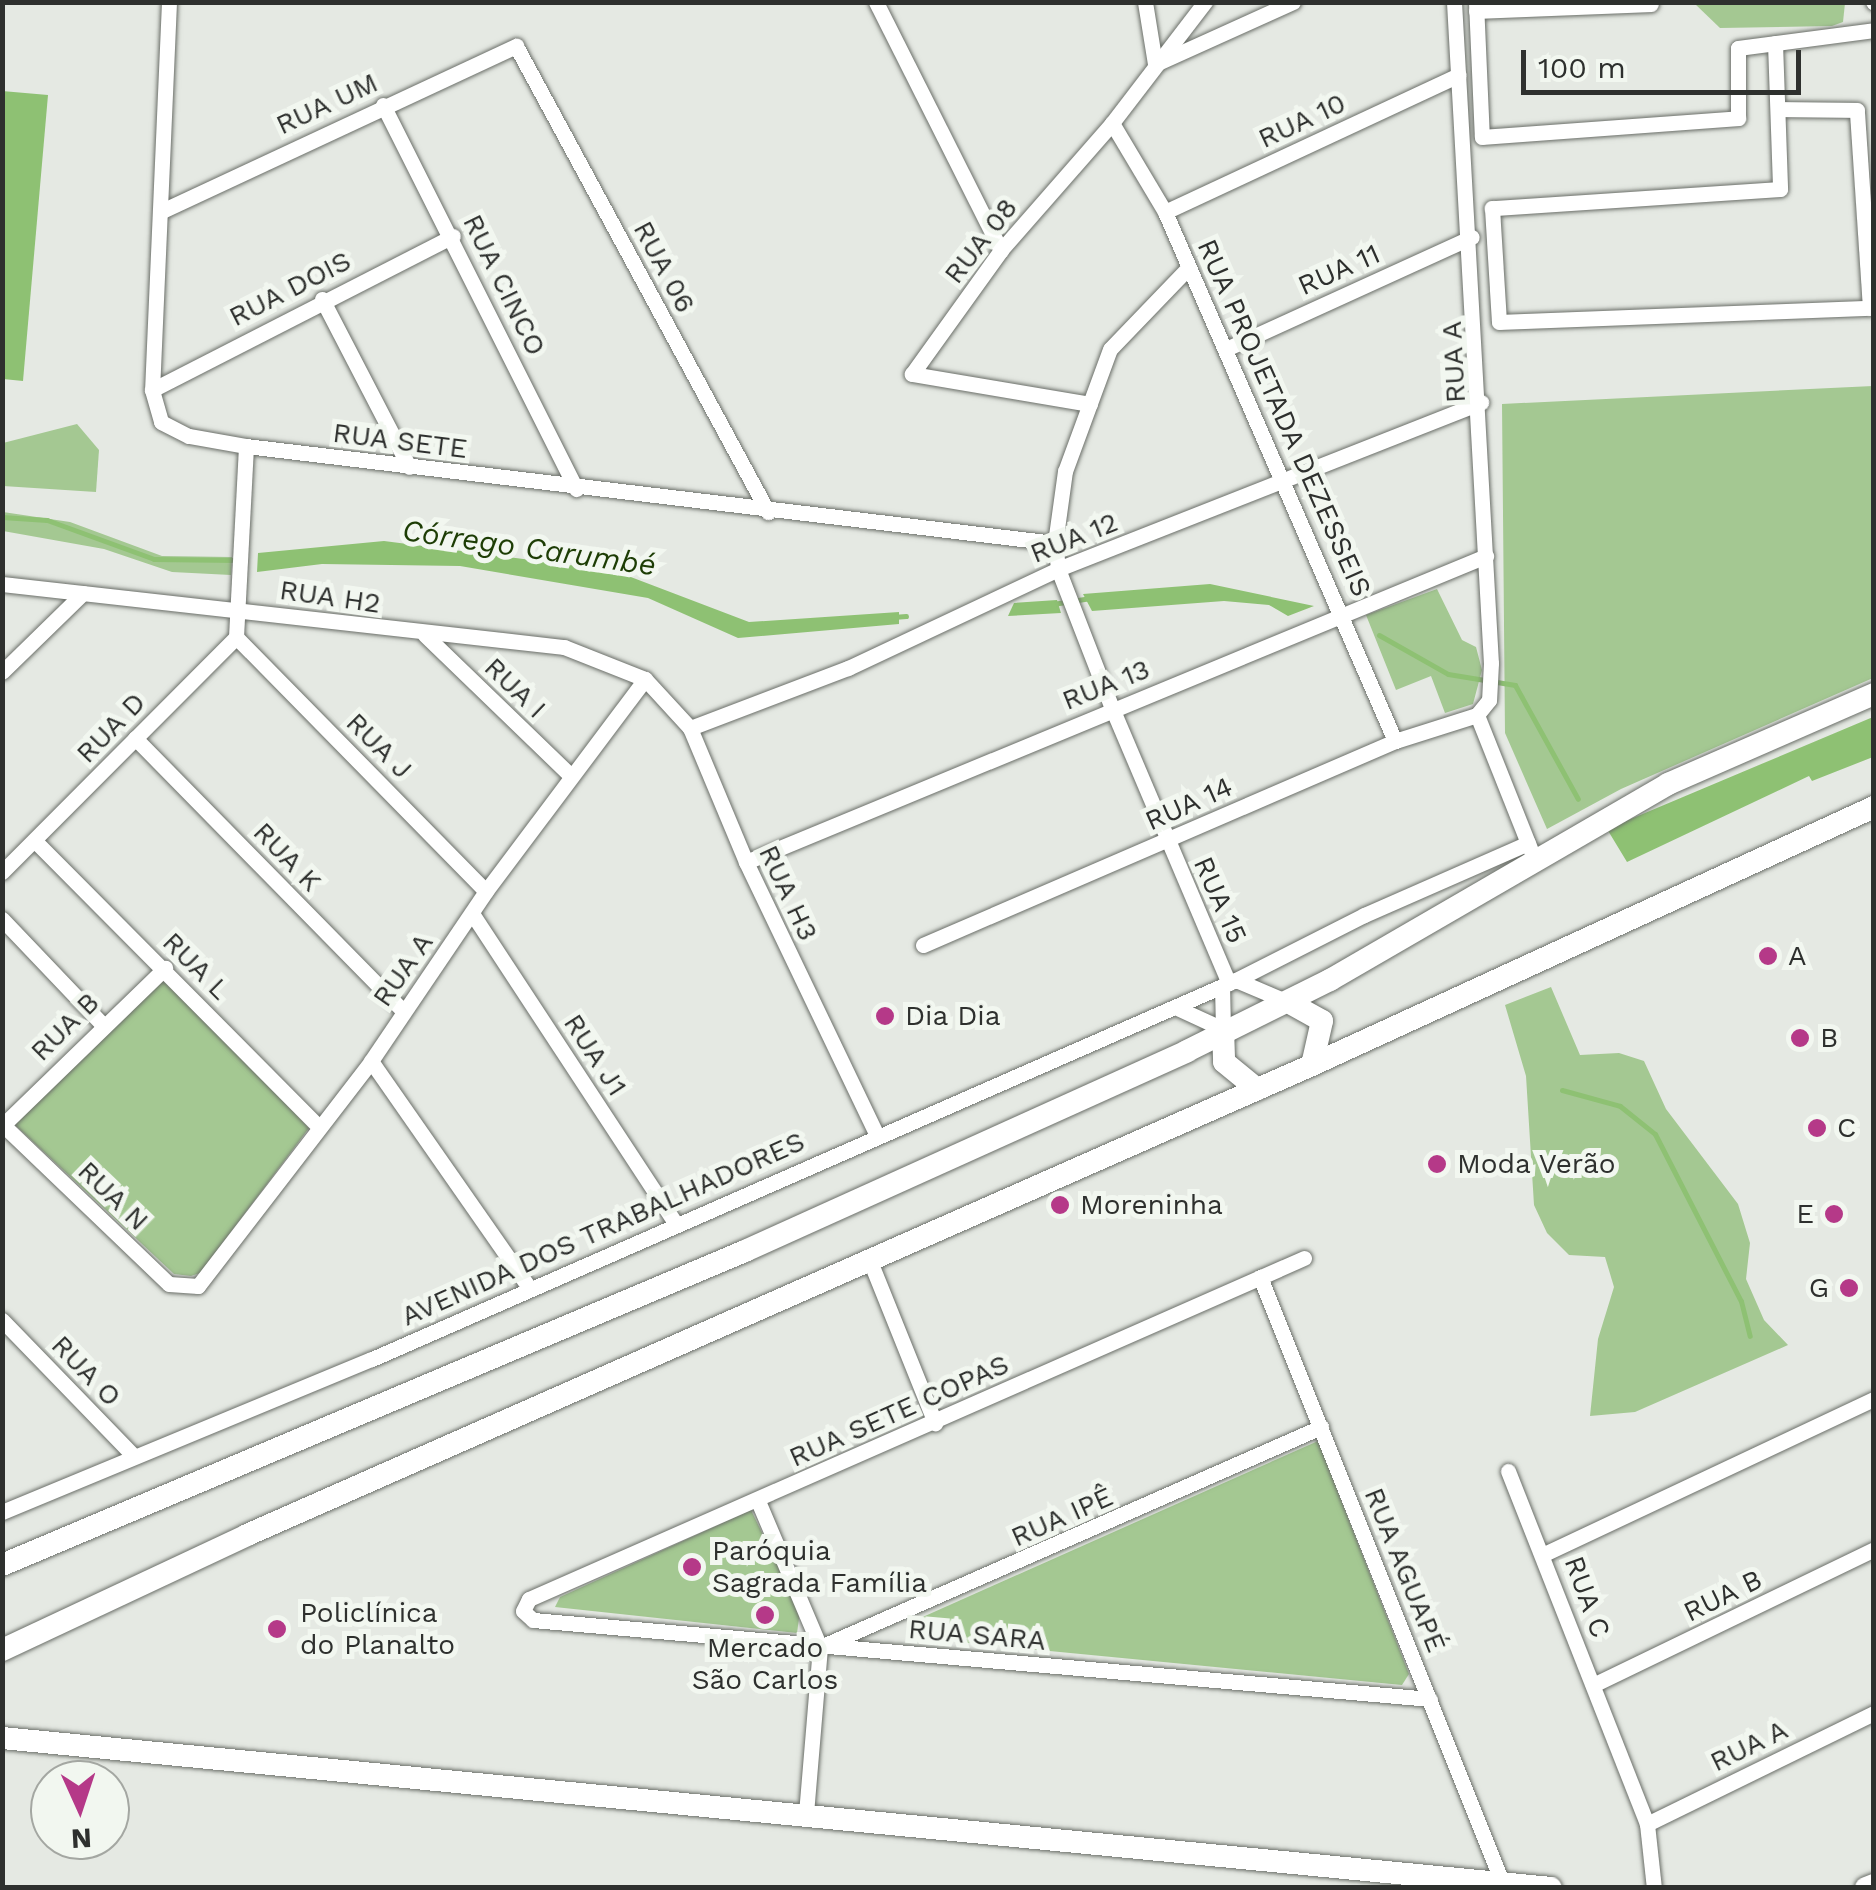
<!DOCTYPE html>
<meta charset="utf-8">
<style>
body{margin:0}
#map{position:relative;width:1876px;height:1890px;overflow:hidden;background:#e5e9e3;font-family:"Work Sans",sans-serif}
div>[style]{position:absolute}
.green>*{inset:0;background:#a4c892}
.water>*{inset:0;background:#8ec173}
.stream>*{height:5px;margin:-2.5px;padding:0 2.5px;transform-origin:2.5px;border-radius:2.5px;background:#8ec173}
.roads{filter:drop-shadow(0 0 2px #6a6e68) drop-shadow(0 0 2px #6a6e68)}
.street>*{height:15px;margin:-7.5px;padding:0 7.5px;transform-origin:7.5px;border-radius:7.5px;background:#fff}
.secondary>*{height:22px;margin:-11px;padding:0 11px;transform-origin:11px;border-radius:11px;background:#fff}
.dots>*{width:28px;height:28px;translate:-50% -50%;box-sizing:border-box;border:5px solid #f2f7f0;border-radius:50%}
span{translate:-50% -50%;white-space:nowrap;text-align:center;line-height:1.15;-webkit-text-stroke:10px #f2f7f0;paint-order:stroke}
.street-label{font-size:28px;color:#2e302e}
.poi-label{font-size:28px;color:#2e302e}
.left{translate:0 -50%;text-align:left}
.right{translate:-100% -50%;text-align:right}
.water-label{font-size:30px;color:#1d3d05;font-style:italic}
.frame{position:absolute;inset:0;border:5px solid #2e302e;pointer-events:none}
.north{position:absolute;left:30px;top:1760px;width:100px;height:100px;box-sizing:border-box;background:#f2f7f0;border:2px solid #a4a7a2;border-radius:50%;rotate:177deg;font-size:28px;font-weight:700;line-height:40px;text-align:center;color:#2e302e}
.north::after{content:'';display:block;margin:auto;width:35px;height:45px;background:#b53988;clip-path:polygon(50% 0,100% 100%,50% 72%,0 100%)}
.scale{position:absolute;left:1521px;top:50px;width:280px;height:45px;box-sizing:border-box;border:5px solid #2e302e;border-top:0;padding-left:12px;font-size:30px;line-height:35px;white-space:nowrap;color:#2e302e;-webkit-text-stroke:8px #f2f7f0;paint-order:stroke}
</style>
<div id="map">
<div class="green">
<i style="clip-path:polygon(1845px 3px,1843px 22px,1832px 26px,1720px 28px,1694px 3px)"></i>
<i style="clip-path:polygon(1873px 386px,1873px 678px,1621px 789px,1547px 829px,1505px 733px,1502px 404px)"></i>
<i style="clip-path:polygon(77px 424px,99px 450px,96px 492px,3px 486px,3px 443px)"></i>
<i style="clip-path:polygon(3px 512px,70px 522px,162px 556px,232px 557px,231px 575px,172px 572px,104px 549px,3px 531px)"></i>
<i style="clip-path:polygon(1437px 589px,1462px 640px,1476px 647px,1482px 670px,1473px 704px,1445px 713px,1431px 676px,1396px 690px,1366px 615px)"></i>
<i style="clip-path:polygon(163px 977px,309px 1128px,200px 1273px,191px 1276px,174px 1274px,12px 1122px)"></i>
<i style="clip-path:polygon(1551px 987px,1580px 1055px,1619px 1053px,1644px 1061px,1666px 1109px,1738px 1204px,1750px 1243px,1746px 1279px,1764px 1320px,1788px 1345px,1635px 1412px,1590px 1416px,1598px 1339px,1614px 1287px,1605px 1257px,1569px 1255px,1547px 1233px,1534px 1205px,1526px 1076px,1505px 1005px)"></i>
<i style="clip-path:polygon(1318px 1441px,1409px 1674px,1402px 1685px,916px 1638px,916px 1620px)"></i>
<i style="clip-path:polygon(751px 1510px,800px 1611px,797px 1633px,555px 1607px,560px 1597px)"></i>
</div>
<div class="water">
<i style="clip-path:polygon(2px 91px,48px 95px,23px 381px,3px 379px)"></i>
<i style="clip-path:polygon(384px 541px,615px 571px,749px 622px,899px 612px,899px 624px,738px 638px,648px 598px,460px 566px,322px 564px,257px 572px,258px 553px)"></i>
<i style="clip-path:polygon(1210px 584px,1314px 606px,1288px 616px,1269px 605px,1224px 601px,1092px 611px,1083px 594px)"></i>
<i style="clip-path:polygon(1057px 600px,1061px 613px,1008px 616px,1014px 603px)"></i>
<i style="clip-path:polygon(1873px 717px,1873px 757px,1812px 781px,1809px 776px,1627px 862px,1607px 829px)"></i>
</div>
<div class="stream">
<i style="left:2px;top:517px;width:45px;rotate:3.8deg"></i>
<i style="left:47px;top:520px;width:114px;rotate:20deg"></i>
<i style="left:154px;top:559px;width:83px;rotate:0.7deg"></i>
<i style="left:1053px;top:604px;width:38px;rotate:-9deg"></i>
<i style="left:893px;top:617px;width:13px;rotate:-4deg"></i>
<i style="left:1379px;top:635px;width:79px;rotate:29.5deg"></i>
<i style="left:1448px;top:674px;width:68px;rotate:9.3deg"></i>
<i style="left:1515px;top:685px;width:130px;rotate:61.1deg"></i>
<i style="left:1562px;top:1090px;width:60px;rotate:15.4deg"></i>
<i style="left:1620px;top:1106px;width:45px;rotate:38.7deg"></i>
<i style="left:1655px;top:1134px;width:188px;rotate:62.8deg"></i>
<i style="left:1741px;top:1301px;width:36px;rotate:76deg"></i>
</div>
<div class="roads">
<div class="street">
<i style="left:169px;top:2px;width:388px;rotate:92.5deg"></i>
<i style="left:152px;top:390px;width:33px;rotate:74deg"></i>
<i style="left:161px;top:422px;width:31px;rotate:27deg"></i>
<i style="left:189px;top:436px;width:58px;rotate:10deg"></i>
<i style="left:246px;top:446px;width:815px;rotate:6.84deg"></i>
<i style="left:876px;top:2px;width:278px;rotate:63.3deg"></i>
<i style="left:1145px;top:2px;width:63px;rotate:80.8deg"></i>
<i style="left:1454px;top:2px;width:662px;rotate:86.8deg"></i>
<i style="left:1491px;top:663px;width:37px;rotate:93deg"></i>
<i style="left:1489px;top:700px;width:19px;rotate:129deg"></i>
<i style="left:1476px;top:2px;width:135px;rotate:87.5deg"></i>
<i style="left:1482px;top:137px;width:257px;rotate:-4.2deg"></i>
<i style="left:1738px;top:118px;width:70px;rotate:-90deg"></i>
<i style="left:1738px;top:48px;width:137px;rotate:-7.5deg"></i>
<i style="left:1873px;top:2px;width:1px;rotate:45deg"></i>
<i style="left:1476px;top:11px;width:175px;rotate:-2.3deg"></i>
<i style="left:1775px;top:43px;width:146px;rotate:88deg"></i>
<i style="left:1780px;top:189px;width:289px;rotate:176.2deg"></i>
<i style="left:1492px;top:208px;width:114px;rotate:86.5deg"></i>
<i style="left:1499px;top:322px;width:371px;rotate:-2.2deg"></i>
<i style="left:1870px;top:308px;width:198px;rotate:-93.8deg"></i>
<i style="left:1857px;top:110px;width:77px;rotate:-179.3deg"></i>
<i style="left:1160px;top:62px;width:146px;rotate:-24.3deg"></i>
<i style="left:383px;top:105px;width:430px;rotate:63.3deg"></i>
<i style="left:1112px;top:123px;width:104px;rotate:59.2deg"></i>
<i style="left:1165px;top:212px;width:577px;rotate:66.5deg"></i>
<i style="left:162px;top:211px;width:391px;rotate:-25deg"></i>
<i style="left:516px;top:46px;width:530px;rotate:61.6deg"></i>
<i style="left:1165px;top:212px;width:324px;rotate:-25deg"></i>
<i style="left:1188px;top:268px;width:112px;rotate:133.9deg"></i>
<i style="left:1110px;top:349px;width:130px;rotate:110.2deg"></i>
<i style="left:1065px;top:471px;width:73px;rotate:97.9deg"></i>
<i style="left:1055px;top:543px;width:26px;rotate:83deg"></i>
<i style="left:1058px;top:569px;width:149px;rotate:68.8deg"></i>
<i style="left:1112px;top:708px;width:299px;rotate:67deg"></i>
<i style="left:322px;top:299px;width:189px;rotate:62.6deg"></i>
<i style="left:1226px;top:349px;width:270px;rotate:-24.5deg"></i>
<i style="left:152px;top:390px;width:338px;rotate:-27.1deg"></i>
<i style="left:1090px;top:404px;width:181px;rotate:-170.4deg"></i>
<i style="left:912px;top:374px;width:153px;rotate:-54.3deg"></i>
<i style="left:1001px;top:250px;width:169px;rotate:-48.8deg"></i>
<i style="left:1112px;top:123px;width:153px;rotate:-52.5deg"></i>
<i style="left:2px;top:584px;width:566px;rotate:6.4deg"></i>
<i style="left:564px;top:647px;width:87px;rotate:21.6deg"></i>
<i style="left:645px;top:679px;width:67px;rotate:47.4deg"></i>
<i style="left:690px;top:728px;width:145px;rotate:67.3deg"></i>
<i style="left:746px;top:862px;width:304px;rotate:64.4deg"></i>
<i style="left:425px;top:635px;width:203px;rotate:44deg"></i>
<i style="left:236px;top:637px;width:356px;rotate:45.5deg"></i>
<i style="left:2px;top:672px;width:113px;rotate:-44.3deg"></i>
<i style="left:1477px;top:715px;width:146px;rotate:68.3deg"></i>
<i style="left:690px;top:728px;width:169px;rotate:-20.8deg"></i>
<i style="left:848px;top:668px;width:232px;rotate:-25.2deg"></i>
<i style="left:1058px;top:569px;width:455px;rotate:-21.5deg"></i>
<i style="left:135px;top:738px;width:383px;rotate:45.5deg"></i>
<i style="left:36px;top:842px;width:402px;rotate:45.2deg"></i>
<i style="left:746px;top:862px;width:801px;rotate:-22.47deg"></i>
<i style="left:2px;top:872px;width:332px;rotate:-45.1deg"></i>
<i style="left:236px;top:637px;width:191px;rotate:-87deg"></i>
<i style="left:473px;top:915px;width:367px;rotate:56.7deg"></i>
<i style="left:2px;top:919px;width:145px;rotate:46.4deg"></i>
<i style="left:923px;top:945px;width:514px;rotate:-23.37deg"></i>
<i style="left:1395px;top:741px;width:86px;rotate:-17.6deg"></i>
<i style="left:1236px;top:980px;width:56px;rotate:22.9deg"></i>
<i style="left:1175px;top:1007px;width:53px;rotate:24.6deg"></i>
<i style="left:1223px;top:1029px;width:43px;rotate:-91.3deg"></i>
<i style="left:371px;top:1061px;width:274px;rotate:55.1deg"></i>
<i style="left:2px;top:1124px;width:231px;rotate:43.8deg"></i>
<i style="left:169px;top:1284px;width:29px;rotate:4deg"></i>
<i style="left:198px;top:1286px;width:284px;rotate:-52.4deg"></i>
<i style="left:371px;top:1061px;width:205px;rotate:-55.9deg"></i>
<i style="left:486px;top:891px;width:265px;rotate:-53.1deg"></i>
<i style="left:3px;top:1125px;width:226px;rotate:-44.1deg"></i>
<i style="left:1304px;top:1258px;width:847px;rotate:156.25deg"></i>
<i style="left:529px;top:1599px;width:13px;rotate:117deg"></i>
<i style="left:523px;top:1611px;width:13px;rotate:42deg"></i>
<i style="left:533px;top:1620px;width:900px;rotate:5.03deg"></i>
<i style="left:870px;top:1261px;width:175px;rotate:68.1deg"></i>
<i style="left:1260px;top:1277px;width:652px;rotate:68.2deg"></i>
<i style="left:2px;top:1320px;width:190px;rotate:45.9deg"></i>
<i style="left:1508px;top:1471px;width:379px;rotate:68.5deg"></i>
<i style="left:1647px;top:1824px;width:64px;rotate:83.8deg"></i>
<i style="left:758px;top:1501px;width:159px;rotate:67deg"></i>
<i style="left:820px;top:1647px;width:168px;rotate:94.8deg"></i>
<i style="left:2px;top:1512px;width:400px;rotate:-22.5deg"></i>
<i style="left:372px;top:1359px;width:943px;rotate:-23.69deg"></i>
<i style="left:1236px;top:980px;width:144px;rotate:-26.9deg"></i>
<i style="left:1364px;top:915px;width:179px;rotate:-23.7deg"></i>
<i style="left:1542px;top:1555px;width:367px;rotate:-25.2deg"></i>
<i style="left:825px;top:1645px;width:542px;rotate:-23.73deg"></i>
<i style="left:1593px;top:1685px;width:312px;rotate:-25.8deg"></i>
<i style="left:1647px;top:1824px;width:253px;rotate:-26.1deg"></i>
</div>
<div class="secondary">
<i style="left:1288px;top:1002px;width:39px;rotate:29deg"></i>
<i style="left:1322px;top:1021px;width:45px;rotate:102.8deg"></i>
<i style="left:1223px;top:1029px;width:33px;rotate:88deg"></i>
<i style="left:1224px;top:1062px;width:43px;rotate:39.3deg"></i>
<i style="left:2px;top:1565px;width:807px;rotate:-22.91deg"></i>
<i style="left:745px;top:1251px;width:485px;rotate:-24.3deg"></i>
<i style="left:1187px;top:1051px;width:160px;rotate:-26.4deg"></i>
<i style="left:1330px;top:980px;width:391px;rotate:-30.1deg"></i>
<i style="left:1668px;top:784px;width:225px;rotate:-23.6deg"></i>
<i style="left:2px;top:1650px;width:271px;rotate:-25.1deg"></i>
<i style="left:247px;top:1535px;width:1164px;rotate:-23.81deg"></i>
<i style="left:1312px;top:1065px;width:618px;rotate:-24.66deg"></i>
<i style="left:2px;top:1738px;width:1556px;rotate:5.53deg"></i>
<i style="left:1866px;top:1888px;width:9px;rotate:-21deg"></i>
</div>
</div>
<div class="dots">
<i style="left:1768px;top:956px;background:#b53988"></i>
<i style="left:885px;top:1016px;background:#b53988"></i>
<i style="left:1800px;top:1038px;background:#b53988"></i>
<i style="left:1817px;top:1128px;background:#b53988"></i>
<i style="left:1437px;top:1164px;background:#b53988"></i>
<i style="left:1060px;top:1205px;background:#b53988"></i>
<i style="left:1834px;top:1214px;background:#b53988"></i>
<i style="left:1849px;top:1288px;background:#b53988"></i>
<i style="left:692px;top:1567px;background:#b53988"></i>
<i style="left:765px;top:1615px;background:#b53988"></i>
<i style="left:277px;top:1629px;background:#b53988"></i>
</div>
<div class="street-label">
<span style="left:327px;top:104px;rotate:-25deg">RUA UM</span>
<span style="left:1302px;top:121px;rotate:-25deg">RUA 10</span>
<span style="left:981px;top:241px;rotate:-52deg">RUA 08</span>
<span style="left:664px;top:267px;rotate:62deg">RUA 06</span>
<span style="left:1339px;top:270px;rotate:-24deg">RUA 11</span>
<span style="left:504px;top:285px;rotate:64deg">RUA CINCO</span>
<span style="left:290px;top:289px;rotate:-27deg">RUA DOIS</span>
<span style="left:1454px;top:362px;rotate:-93deg">RUA A</span>
<span style="left:1284px;top:418px;rotate:66deg">RUA PROJETADA DEZESSEIS</span>
<span style="left:400px;top:441px;rotate:7deg">RUA SETE</span>
<span style="left:1074px;top:538px;rotate:-22deg">RUA 12</span>
<span style="left:330px;top:597px;rotate:8deg">RUA H2</span>
<span style="left:1106px;top:685px;rotate:-22deg">RUA 13</span>
<span style="left:515px;top:688px;rotate:44deg">RUA I</span>
<span style="left:111px;top:728px;rotate:-46deg">RUA D</span>
<span style="left:379px;top:746px;rotate:45deg">RUA J</span>
<span style="left:1189px;top:804px;rotate:-24deg">RUA 14</span>
<span style="left:287px;top:857px;rotate:46deg">RUA K</span>
<span style="left:788px;top:893px;rotate:65deg">RUA H3</span>
<span style="left:1220px;top:900px;rotate:66deg">RUA 15</span>
<span style="left:196px;top:966px;rotate:45deg">RUA L</span>
<span style="left:403px;top:970px;rotate:-55deg">RUA A</span>
<span style="left:65px;top:1027px;rotate:-45deg">RUA B</span>
<span style="left:595px;top:1055px;rotate:57deg">RUA J1</span>
<span style="left:113px;top:1196px;rotate:44deg">RUA N</span>
<span style="left:603px;top:1229px;rotate:-24deg">AVENIDA DOS TRABALHADORES</span>
<span style="left:86px;top:1371px;rotate:46deg">RUA O</span>
<span style="left:899px;top:1411px;rotate:-24deg">RUA SETE COPAS</span>
<span style="left:1062px;top:1517px;rotate:-24deg">RUA IPÊ</span>
<span style="left:1405px;top:1570px;rotate:68deg">RUA AGUAPÉ</span>
<span style="left:1723px;top:1596px;rotate:-26deg">RUA B</span>
<span style="left:1587px;top:1597px;rotate:70deg">RUA C</span>
<span style="left:977px;top:1635px;rotate:5deg">RUA SARA</span>
<span style="left:1749px;top:1746px;rotate:-26deg">RUA A</span>
</div>
<div class="poi-label">
<span class="left" style="left:1788px;top:956px">A</span>
<span class="left" style="left:905px;top:1016px">Dia Dia</span>
<span class="left" style="left:1820px;top:1038px">B</span>
<span class="left" style="left:1837px;top:1128px">C</span>
<span class="left" style="left:1457px;top:1164px">Moda Verão</span>
<span class="left" style="left:1080px;top:1205px">Moreninha</span>
<span class="right" style="left:1814px;top:1214px">E</span>
<span class="right" style="left:1829px;top:1288px">G</span>
<span class="left" style="left:712px;top:1567px">Paróquia<br>Sagrada Família</span>
<span class="left" style="left:300px;top:1629px">Policlínica<br>do Planalto</span>
<span style="left:765px;top:1664px">Mercado<br>São Carlos</span>
</div>
<div class="water-label">
<span style="left:529px;top:548px;rotate:8deg">Córrego Carumbé</span>
</div>
<div class="frame"></div>
<div class="north">N</div>
<div class="scale">100 m</div>
</div>
